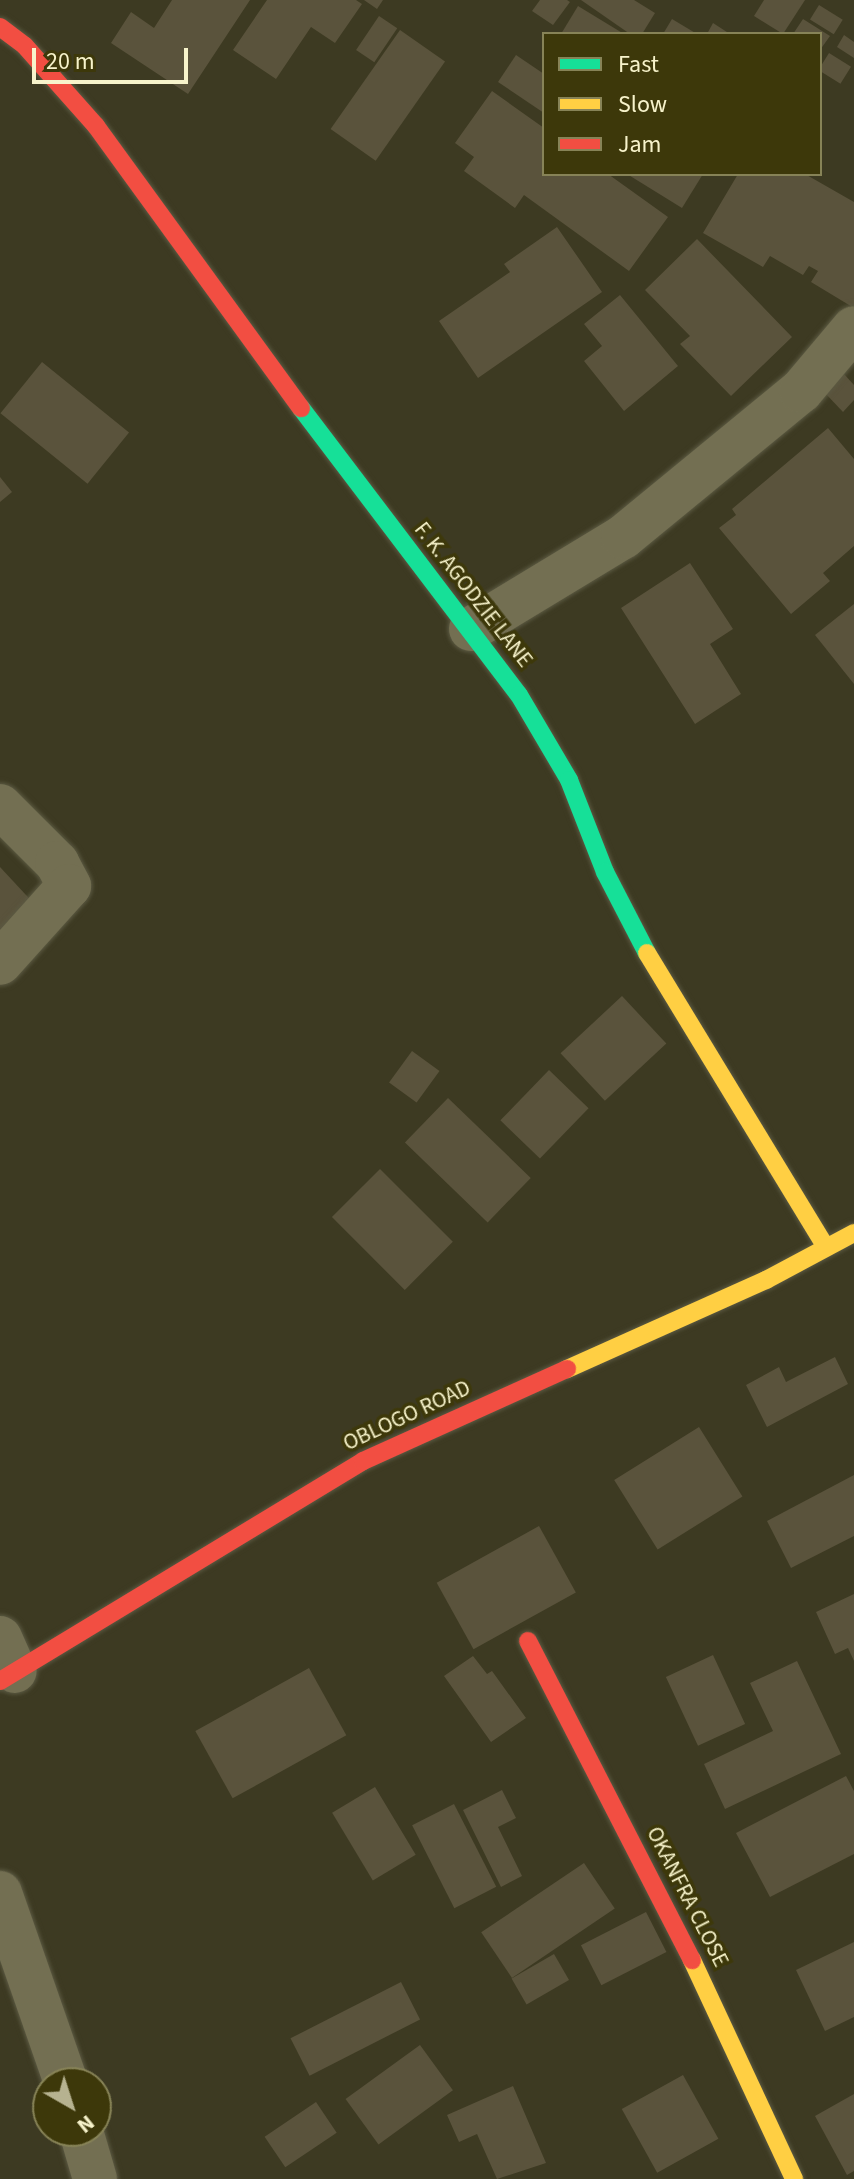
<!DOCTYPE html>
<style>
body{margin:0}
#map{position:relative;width:854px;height:2179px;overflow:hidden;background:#3d3a22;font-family:"Source Sans 3",sans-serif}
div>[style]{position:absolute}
.building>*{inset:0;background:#5a533c;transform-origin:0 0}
.roads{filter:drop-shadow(0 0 2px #5b5942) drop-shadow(0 0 2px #5b5942)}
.street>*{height:44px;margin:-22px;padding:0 22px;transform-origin:22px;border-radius:22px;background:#736f52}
.fast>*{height:18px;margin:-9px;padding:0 9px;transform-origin:9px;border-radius:9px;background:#16e098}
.slow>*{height:18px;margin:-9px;padding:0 9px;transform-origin:9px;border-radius:9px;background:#ffcf43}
.jam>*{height:18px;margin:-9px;padding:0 9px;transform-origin:9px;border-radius:9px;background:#f24e42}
span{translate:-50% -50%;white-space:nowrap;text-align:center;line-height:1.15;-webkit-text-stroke:7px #3d380a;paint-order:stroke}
.street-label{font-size:22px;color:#f7f3cb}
.legend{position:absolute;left:542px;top:32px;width:280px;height:144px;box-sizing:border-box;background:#3d380a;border:2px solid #878357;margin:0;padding:10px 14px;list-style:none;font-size:24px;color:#f7f3cb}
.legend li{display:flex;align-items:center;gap:16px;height:40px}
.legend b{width:40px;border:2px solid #878357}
.north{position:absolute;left:32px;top:2067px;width:80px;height:80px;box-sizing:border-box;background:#3d380a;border:2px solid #878357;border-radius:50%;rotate:141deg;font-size:22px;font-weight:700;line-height:32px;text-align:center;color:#f7f3cb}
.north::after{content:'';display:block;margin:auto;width:28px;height:36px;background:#b6b290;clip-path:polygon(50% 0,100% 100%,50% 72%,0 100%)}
.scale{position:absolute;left:32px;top:48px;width:156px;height:36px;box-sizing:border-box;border:4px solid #f7f3cb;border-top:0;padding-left:10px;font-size:24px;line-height:28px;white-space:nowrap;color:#f7f3cb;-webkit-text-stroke:6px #3d380a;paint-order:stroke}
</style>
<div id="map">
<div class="building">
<i style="clip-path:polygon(172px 0,250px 0,188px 94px,111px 43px,131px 12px,154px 28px)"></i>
<i style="clip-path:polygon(267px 0,356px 0,362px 4px,335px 43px,311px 27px,276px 79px,233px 50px)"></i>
<i style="clip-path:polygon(364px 0,383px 0,377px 9px)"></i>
<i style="clip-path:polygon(540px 0,567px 0,570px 2px,553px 25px,532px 11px)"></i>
<i style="clip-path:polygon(581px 0,634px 0,655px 13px,642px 34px,630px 34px)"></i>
<i style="clip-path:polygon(764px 0,805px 0,783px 34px,754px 16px)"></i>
<i style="left:819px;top:5px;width:28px;height:17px;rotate:32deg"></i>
<i style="clip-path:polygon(578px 6px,624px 34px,561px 34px)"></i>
<i style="left:379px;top:16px;width:22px;height:41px;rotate:34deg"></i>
<i style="clip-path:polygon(672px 19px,697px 34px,663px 34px)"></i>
<i style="clip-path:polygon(803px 19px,830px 36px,820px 50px,820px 34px,793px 34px)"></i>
<i style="clip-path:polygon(713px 23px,730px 34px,707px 34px)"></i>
<i style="left:400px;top:30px;width:55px;height:121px;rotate:35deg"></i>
<i style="clip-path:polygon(844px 35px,854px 42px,854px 58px,837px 47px)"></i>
<i style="left:829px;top:53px;width:26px;height:20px;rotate:32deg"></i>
<i style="clip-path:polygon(516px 55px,544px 74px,544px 113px,498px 82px)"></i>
<i style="clip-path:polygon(492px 91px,544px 128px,544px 174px,608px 174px,668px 217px,629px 271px,524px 195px,515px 208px,464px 171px,474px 157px,455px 143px)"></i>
<i style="clip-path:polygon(627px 174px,703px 174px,682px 208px)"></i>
<i style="clip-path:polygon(738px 174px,805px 174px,854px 202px,854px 308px,811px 282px,818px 271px,809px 266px,803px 275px,770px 256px,763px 267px,703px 233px)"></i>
<i style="clip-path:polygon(557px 227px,602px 292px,478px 378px,439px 321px,510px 272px,504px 264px)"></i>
<i style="clip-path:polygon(697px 239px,792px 337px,731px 396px,680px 344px,690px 336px,645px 290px)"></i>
<i style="clip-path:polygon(620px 295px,678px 366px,624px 411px,584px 361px,602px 346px,584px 324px)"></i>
<i style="left:42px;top:362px;width:112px;height:66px;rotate:39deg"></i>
<i style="clip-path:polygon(844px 374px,854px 385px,854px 400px,843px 412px,825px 393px)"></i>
<i style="clip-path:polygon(828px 428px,854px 459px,854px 546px,823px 573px,830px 581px,791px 614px,719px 528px,736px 515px,732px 509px)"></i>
<i style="clip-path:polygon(0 477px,12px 492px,0 502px)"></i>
<i style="clip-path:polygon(690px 563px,733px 629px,710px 644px,741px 694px,695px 724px,621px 608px)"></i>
<i style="clip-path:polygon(854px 604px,854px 684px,815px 635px)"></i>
<i style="clip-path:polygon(0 867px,39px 909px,0 945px)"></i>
<i style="left:622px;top:996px;width:65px;height:84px;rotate:47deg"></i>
<i style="left:412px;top:1051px;width:34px;height:39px;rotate:36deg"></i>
<i style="left:549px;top:1070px;width:55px;height:70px;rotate:44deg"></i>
<i style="left:448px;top:1098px;width:115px;height:62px;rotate:44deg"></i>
<i style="left:380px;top:1169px;width:103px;height:68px;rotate:45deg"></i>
<i style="clip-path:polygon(835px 1357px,848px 1384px,767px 1427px,746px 1385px,779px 1367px,786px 1382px)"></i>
<i style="left:699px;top:1427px;width:82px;height:100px;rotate:58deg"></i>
<i style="clip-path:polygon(854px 1475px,854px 1536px,791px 1568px,767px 1521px)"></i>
<i style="left:539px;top:1526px;width:76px;height:117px;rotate:61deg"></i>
<i style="clip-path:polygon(854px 1594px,854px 1661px,848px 1648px,835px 1654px,816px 1612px)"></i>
<i style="left:713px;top:1655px;width:76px;height:52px;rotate:65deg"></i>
<i style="clip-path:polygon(473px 1656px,487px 1674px,492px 1671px,526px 1718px,491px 1742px,444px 1676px)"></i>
<i style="clip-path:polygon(797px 1661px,841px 1754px,725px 1809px,704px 1764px,773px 1731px,750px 1683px)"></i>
<i style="left:309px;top:1668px;width:77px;height:130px;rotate:61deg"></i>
<i style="clip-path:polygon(846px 1776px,854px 1791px,854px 1854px,770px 1897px,736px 1833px)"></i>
<i style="left:375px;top:1787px;width:79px;height:50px;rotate:59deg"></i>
<i style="clip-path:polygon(502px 1790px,516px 1818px,498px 1827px,522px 1876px,501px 1887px,463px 1810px)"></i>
<i style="left:454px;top:1804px;width:93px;height:47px;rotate:63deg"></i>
<i style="left:584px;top:1863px;width:55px;height:124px;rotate:56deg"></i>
<i style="left:646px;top:1912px;width:45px;height:73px;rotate:63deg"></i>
<i style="clip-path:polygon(854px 1942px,854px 2017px,825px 2031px,796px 1970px)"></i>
<i style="left:554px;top:1954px;width:30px;height:49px;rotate:60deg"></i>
<i style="left:401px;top:1982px;width:42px;height:124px;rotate:63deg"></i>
<i style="left:420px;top:2045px;width:56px;height:92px;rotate:54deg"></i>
<i style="left:683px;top:2075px;width:73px;height:70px;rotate:61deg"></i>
<i style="clip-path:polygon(513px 2086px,546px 2163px,497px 2179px,477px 2134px,459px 2142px,447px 2115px)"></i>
<i style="clip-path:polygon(854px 2094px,854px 2171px,847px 2175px,815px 2116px)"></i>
<i style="left:316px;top:2102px;width:37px;height:62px;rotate:56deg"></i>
</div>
<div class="roads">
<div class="street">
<i style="left:471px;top:629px;width:178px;rotate:-31.2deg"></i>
<i style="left:623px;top:537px;width:230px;rotate:-39.4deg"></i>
<i style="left:801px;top:391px;width:82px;rotate:-49.9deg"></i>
<i style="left:0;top:806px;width:81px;rotate:45deg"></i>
<i style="left:57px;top:863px;width:26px;rotate:62deg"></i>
<i style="left:69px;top:886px;width:103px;rotate:131.9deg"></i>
<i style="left:0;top:1638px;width:36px;rotate:66deg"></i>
<i style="left:0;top:1893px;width:201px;rotate:70.8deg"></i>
<i style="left:81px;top:2131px;width:50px;rotate:73.7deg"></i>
</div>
<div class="fast">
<i style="left:301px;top:408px;width:360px;rotate:52.8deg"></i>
<i style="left:519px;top:695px;width:99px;rotate:59.5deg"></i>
<i style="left:569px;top:780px;width:99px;rotate:68.6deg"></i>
<i style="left:605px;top:872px;width:91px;rotate:62.6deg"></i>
</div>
<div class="slow">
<i style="left:647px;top:953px;width:344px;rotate:58.7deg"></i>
<i style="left:567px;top:1369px;width:218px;rotate:-24.1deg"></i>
<i style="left:766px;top:1280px;width:100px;rotate:-28.1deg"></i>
<i style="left:692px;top:1960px;width:242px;rotate:65deg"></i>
</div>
<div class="jam">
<i style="left:0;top:27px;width:31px;rotate:37deg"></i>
<i style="left:25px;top:46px;width:107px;rotate:48.4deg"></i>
<i style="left:96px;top:126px;width:349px;rotate:54deg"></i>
<i style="left:528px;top:1641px;width:359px;rotate:62.8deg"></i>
<i style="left:0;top:1681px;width:424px;rotate:-31.2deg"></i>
<i style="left:363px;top:1461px;width:224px;rotate:-24.3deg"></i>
</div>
</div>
<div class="street-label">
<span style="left:473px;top:595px;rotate:52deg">F. K. AGODZIE LANE</span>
<span style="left:407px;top:1416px;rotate:-25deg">OBLOGO ROAD</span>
<span style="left:687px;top:1897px;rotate:63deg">OKANFRA CLOSE</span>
</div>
<ul class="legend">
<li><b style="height:10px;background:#16e098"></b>Fast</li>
<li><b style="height:10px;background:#ffcf43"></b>Slow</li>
<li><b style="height:10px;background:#f24e42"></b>Jam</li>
</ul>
<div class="north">N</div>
<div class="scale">20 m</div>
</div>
